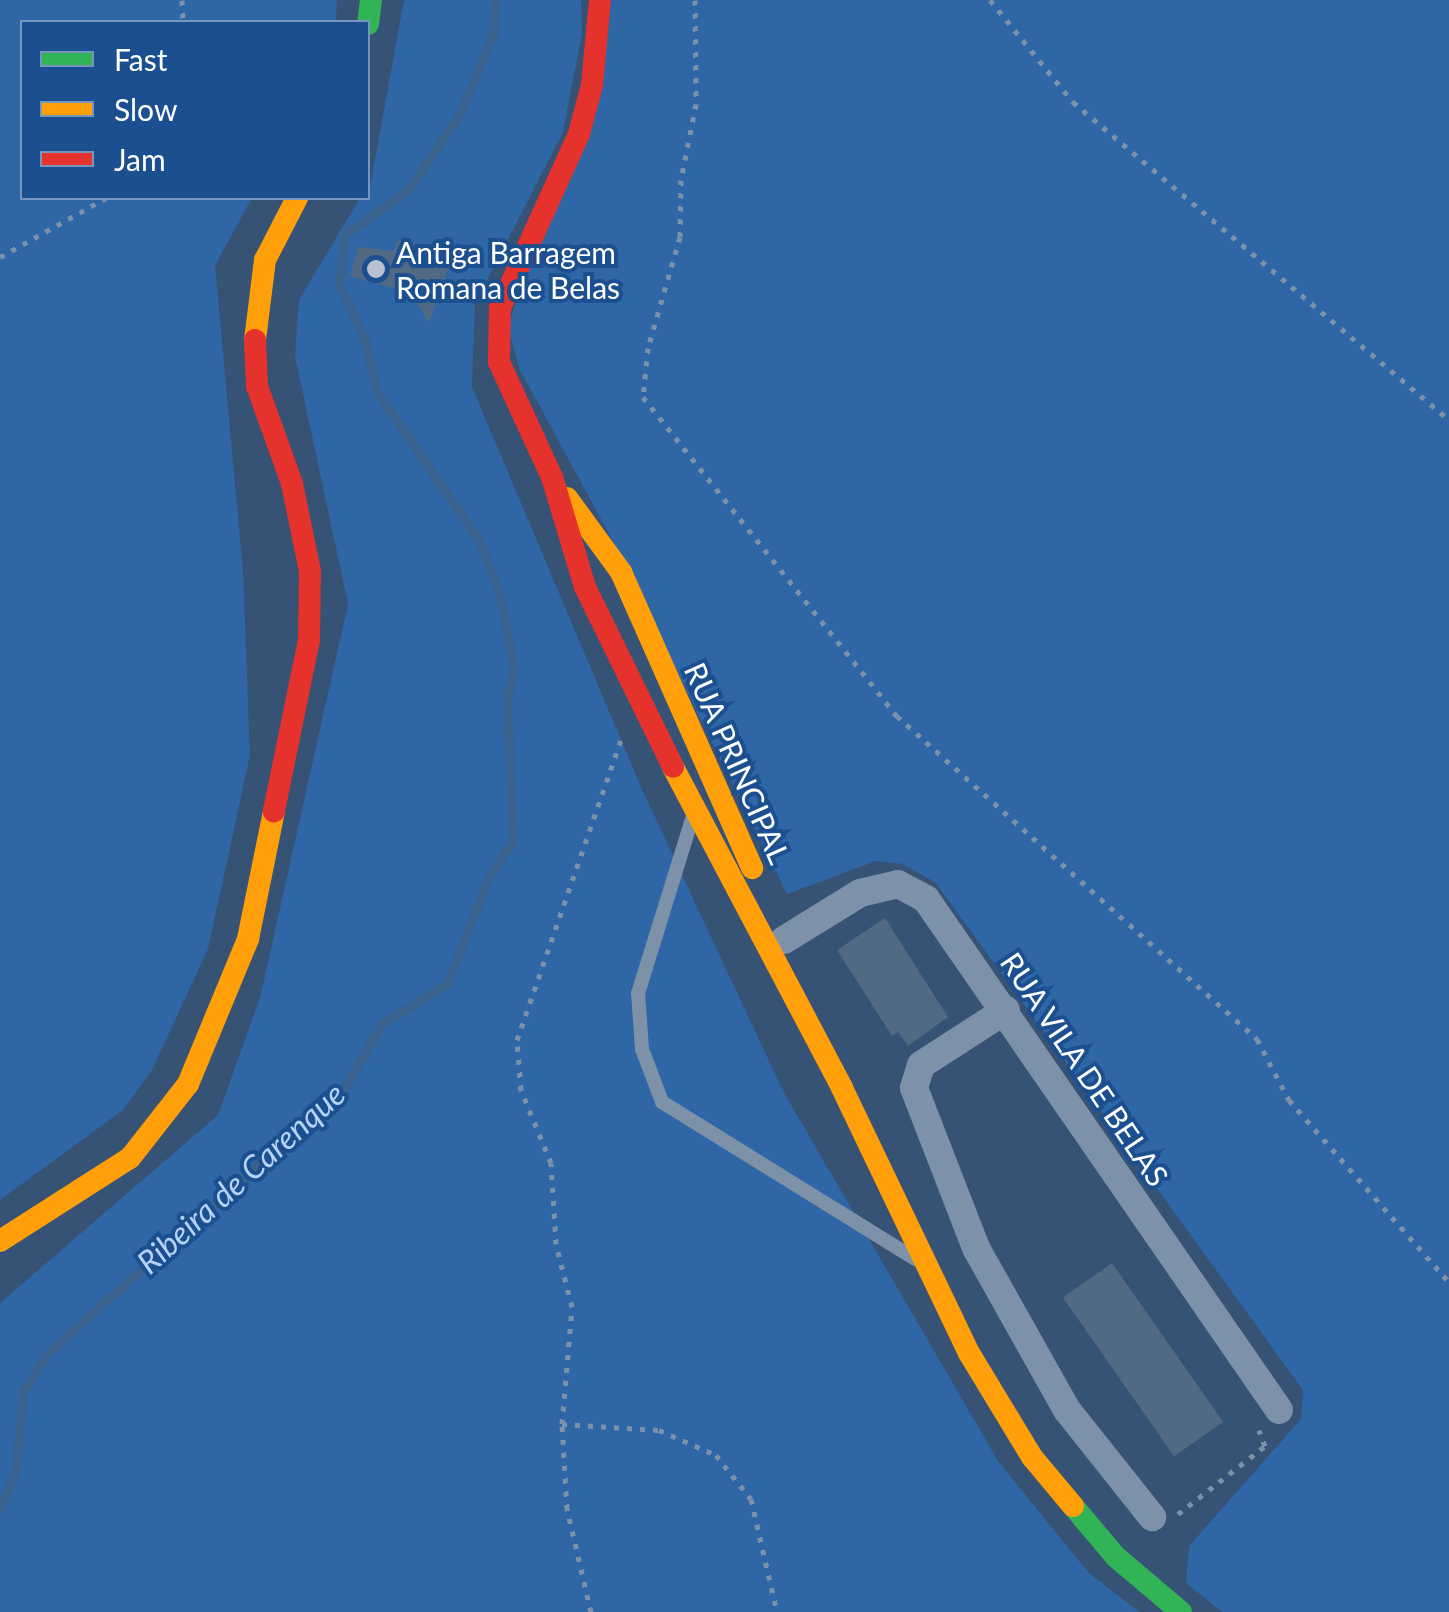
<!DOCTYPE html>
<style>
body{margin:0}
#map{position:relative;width:1449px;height:1612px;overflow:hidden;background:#365274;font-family:Lato,sans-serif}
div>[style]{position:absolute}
.green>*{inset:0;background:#2f66a5}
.stream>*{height:9px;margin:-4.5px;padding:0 4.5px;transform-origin:4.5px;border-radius:4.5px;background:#3b618d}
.building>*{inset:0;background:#526984;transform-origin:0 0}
.path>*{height:5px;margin-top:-2.5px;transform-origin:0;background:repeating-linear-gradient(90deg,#7d92a8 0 5px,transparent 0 13px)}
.lane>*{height:14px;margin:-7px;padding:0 7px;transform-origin:7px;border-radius:7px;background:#7d92a8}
.street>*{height:28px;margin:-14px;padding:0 14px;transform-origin:14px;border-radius:14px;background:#7d92a8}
.fast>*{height:22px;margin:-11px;padding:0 11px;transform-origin:11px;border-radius:11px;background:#30b455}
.slow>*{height:22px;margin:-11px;padding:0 11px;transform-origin:11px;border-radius:11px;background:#ff9f0a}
.jam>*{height:22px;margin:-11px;padding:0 11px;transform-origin:11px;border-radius:11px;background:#e5322d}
.dots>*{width:28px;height:28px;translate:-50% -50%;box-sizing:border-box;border:5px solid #1b4f8f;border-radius:50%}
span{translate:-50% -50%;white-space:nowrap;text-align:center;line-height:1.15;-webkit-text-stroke:8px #1b4f8f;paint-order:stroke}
.poi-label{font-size:30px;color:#fff}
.left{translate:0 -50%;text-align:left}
.street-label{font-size:30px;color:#fff}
.water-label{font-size:32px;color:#b5d3f5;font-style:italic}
.legend{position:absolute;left:20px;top:20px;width:350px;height:180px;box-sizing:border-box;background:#1b4f8f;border:2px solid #7695bc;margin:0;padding:12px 18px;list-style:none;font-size:30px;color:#fff}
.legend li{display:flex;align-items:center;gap:20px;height:50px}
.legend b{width:50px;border:2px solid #7695bc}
</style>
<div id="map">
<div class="green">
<i style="clip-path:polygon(0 0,337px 0,336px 22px,22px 22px,22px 198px,252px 198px,215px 265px,243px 571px,250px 755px,208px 949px,152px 1070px,123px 1110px,0 1200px)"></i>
<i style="clip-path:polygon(404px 0,581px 0,582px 33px,563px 132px,475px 304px,472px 387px,641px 787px,783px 1091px,998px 1461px,1088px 1572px,1139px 1612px,0 1612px,0 1303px,218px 1115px,260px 998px,348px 604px,295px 356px,299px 300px,360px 198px,368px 198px)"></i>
<i style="clip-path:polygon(611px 0,1449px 0,1449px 1612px,1222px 1612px,1186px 1583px,1189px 1546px,1301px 1419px,1303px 1390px,936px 883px,903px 864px,876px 861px,787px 894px,608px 532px,520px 370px,508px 327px)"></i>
</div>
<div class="stream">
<i style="left:0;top:1509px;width:42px;rotate:-67.7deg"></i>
<i style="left:16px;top:1470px;width:78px;rotate:-84.9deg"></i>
<i style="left:23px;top:1392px;width:44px;rotate:-58.1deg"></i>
<i style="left:46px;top:1355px;width:405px;rotate:-42deg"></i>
<i style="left:347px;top:1084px;width:70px;rotate:-60.2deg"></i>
<i style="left:382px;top:1023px;width:76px;rotate:-31deg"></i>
<i style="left:447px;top:984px;width:116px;rotate:-68.7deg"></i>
<i style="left:489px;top:876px;width:42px;rotate:-55.6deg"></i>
<i style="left:513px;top:841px;width:143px;rotate:-92.4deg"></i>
<i style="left:507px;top:698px;width:29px;rotate:-76deg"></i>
<i style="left:514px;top:670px;width:76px;rotate:-100.6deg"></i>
<i style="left:500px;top:595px;width:59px;rotate:-110.9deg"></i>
<i style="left:479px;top:540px;width:180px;rotate:-124.6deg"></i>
<i style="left:377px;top:392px;width:57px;rotate:-103.3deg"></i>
<i style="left:364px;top:337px;width:59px;rotate:-115.3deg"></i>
<i style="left:339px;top:284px;width:50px;rotate:-83.2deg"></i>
<i style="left:345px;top:234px;width:77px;rotate:-34.9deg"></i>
<i style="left:408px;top:190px;width:91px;rotate:-55.8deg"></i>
<i style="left:459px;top:115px;width:87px;rotate:-67deg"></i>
<i style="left:493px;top:35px;width:35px;rotate:-87deg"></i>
</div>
<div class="building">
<i style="clip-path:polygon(397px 240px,453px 253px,429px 323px,411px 293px,350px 276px,358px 247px,394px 251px)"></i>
<i style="clip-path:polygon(885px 918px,948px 1017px,908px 1046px,898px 1032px,892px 1036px,837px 950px)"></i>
<i style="left:1112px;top:1263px;width:194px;height:60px;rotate:55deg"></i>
</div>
<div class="path">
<i style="left:182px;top:0;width:22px;rotate:87deg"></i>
<i style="left:695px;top:0;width:104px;rotate:89.4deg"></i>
<i style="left:696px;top:104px;width:77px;rotate:101.2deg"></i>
<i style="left:681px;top:180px;width:57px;rotate:91deg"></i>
<i style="left:680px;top:237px;width:116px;rotate:106.1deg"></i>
<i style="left:648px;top:348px;width:49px;rotate:95.8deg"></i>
<i style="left:643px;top:397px;width:408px;rotate:51.5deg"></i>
<i style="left:897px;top:716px;width:484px;rotate:41.9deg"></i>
<i style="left:1257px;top:1039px;width:69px;rotate:62.3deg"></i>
<i style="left:1289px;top:1100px;width:242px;rotate:48.7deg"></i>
<i style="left:990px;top:0;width:132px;rotate:50.9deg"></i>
<i style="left:1073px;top:102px;width:492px;rotate:40.2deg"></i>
<i style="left:0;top:257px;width:121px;rotate:-29.1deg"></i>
<i style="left:562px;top:1424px;width:97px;rotate:3.5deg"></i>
<i style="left:659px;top:1430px;width:62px;rotate:23.7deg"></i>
<i style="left:716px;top:1455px;width:56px;rotate:51.5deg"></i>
<i style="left:751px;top:1499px;width:116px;rotate:77deg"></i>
<i style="left:1178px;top:1514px;width:110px;rotate:-38deg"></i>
<i style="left:1265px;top:1446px;width:17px;rotate:-111deg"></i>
<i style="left:591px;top:1612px;width:106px;rotate:-103.1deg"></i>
<i style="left:567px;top:1509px;width:85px;rotate:-93.4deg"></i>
<i style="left:562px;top:1424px;width:117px;rotate:-85.1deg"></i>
<i style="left:572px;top:1307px;width:65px;rotate:-104.3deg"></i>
<i style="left:556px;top:1244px;width:81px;rotate:-93.5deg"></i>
<i style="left:551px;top:1163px;width:79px;rotate:-112.3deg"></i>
<i style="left:521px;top:1090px;width:50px;rotate:-94.6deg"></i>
<i style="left:517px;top:1040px;width:318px;rotate:-70.9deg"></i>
</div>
<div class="lane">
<i style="left:692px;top:819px;width:182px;rotate:107.2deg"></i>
<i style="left:638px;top:993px;width:56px;rotate:85.9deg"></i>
<i style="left:642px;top:1049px;width:57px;rotate:69.3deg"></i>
<i style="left:662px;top:1102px;width:298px;rotate:31.8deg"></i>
</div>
<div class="street">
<i style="left:784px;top:940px;width:89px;rotate:-31.7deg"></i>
<i style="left:860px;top:893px;width:39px;rotate:-13deg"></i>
<i style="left:898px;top:884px;width:32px;rotate:28deg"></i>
<i style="left:926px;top:899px;width:621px;rotate:55.36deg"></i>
<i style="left:1006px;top:1010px;width:101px;rotate:147.1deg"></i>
<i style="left:921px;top:1065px;width:24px;rotate:107deg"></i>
<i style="left:914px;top:1088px;width:172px;rotate:68.8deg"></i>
<i style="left:976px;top:1248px;width:186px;rotate:60.7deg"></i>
<i style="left:1067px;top:1410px;width:137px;rotate:51.5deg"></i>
</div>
<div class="fast">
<i style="left:368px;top:24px;width:24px;rotate:-83deg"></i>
<i style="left:1073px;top:1506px;width:67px;rotate:49.9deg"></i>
<i style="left:1116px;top:1557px;width:85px;rotate:40.2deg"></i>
</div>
<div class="slow">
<i style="left:255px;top:340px;width:81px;rotate:-82.9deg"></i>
<i style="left:265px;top:260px;width:70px;rotate:-62.7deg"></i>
<i style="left:567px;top:498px;width:92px;rotate:53.9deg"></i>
<i style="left:621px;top:572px;width:324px;rotate:66.1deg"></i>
<i style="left:673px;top:767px;width:363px;rotate:62.2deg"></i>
<i style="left:842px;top:1088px;width:294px;rotate:64.4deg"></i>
<i style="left:969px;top:1353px;width:122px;rotate:58.8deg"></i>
<i style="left:1032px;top:1457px;width:64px;rotate:50.1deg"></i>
<i style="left:0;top:1241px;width:154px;rotate:-32.6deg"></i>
<i style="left:130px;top:1158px;width:94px;rotate:-51.9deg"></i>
<i style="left:188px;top:1084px;width:157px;rotate:-67.5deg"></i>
<i style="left:248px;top:939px;width:131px;rotate:-78.5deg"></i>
</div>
<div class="jam">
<i style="left:600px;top:0;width:85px;rotate:95.4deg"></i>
<i style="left:592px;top:85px;width:51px;rotate:104.9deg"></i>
<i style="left:579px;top:134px;width:191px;rotate:114.4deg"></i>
<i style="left:500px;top:308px;width:54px;rotate:91.1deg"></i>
<i style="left:499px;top:362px;width:127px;rotate:65.3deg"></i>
<i style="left:552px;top:477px;width:115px;rotate:73.3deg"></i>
<i style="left:585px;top:587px;width:200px;rotate:63.9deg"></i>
<i style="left:255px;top:340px;width:46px;rotate:87.5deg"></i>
<i style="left:257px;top:386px;width:104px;rotate:70.3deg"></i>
<i style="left:292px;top:484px;width:89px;rotate:78.3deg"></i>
<i style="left:310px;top:571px;width:69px;rotate:90.8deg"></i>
<i style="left:309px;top:640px;width:175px;rotate:101.6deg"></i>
</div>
<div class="dots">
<i style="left:376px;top:269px;background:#b9c2ce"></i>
</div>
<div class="poi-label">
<span class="left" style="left:396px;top:269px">Antiga Barragem<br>Romana de Belas</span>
</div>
<div class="street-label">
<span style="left:738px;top:763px;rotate:66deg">RUA PRINCIPAL</span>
<span style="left:1085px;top:1069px;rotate:56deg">RUA VILA DE BELAS</span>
</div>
<div class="water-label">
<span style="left:241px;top:1178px;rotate:-42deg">Ribeira de Carenque</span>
</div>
<ul class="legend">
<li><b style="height:12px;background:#30b455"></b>Fast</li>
<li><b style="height:12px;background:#ff9f0a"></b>Slow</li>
<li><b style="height:12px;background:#e5322d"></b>Jam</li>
</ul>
</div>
